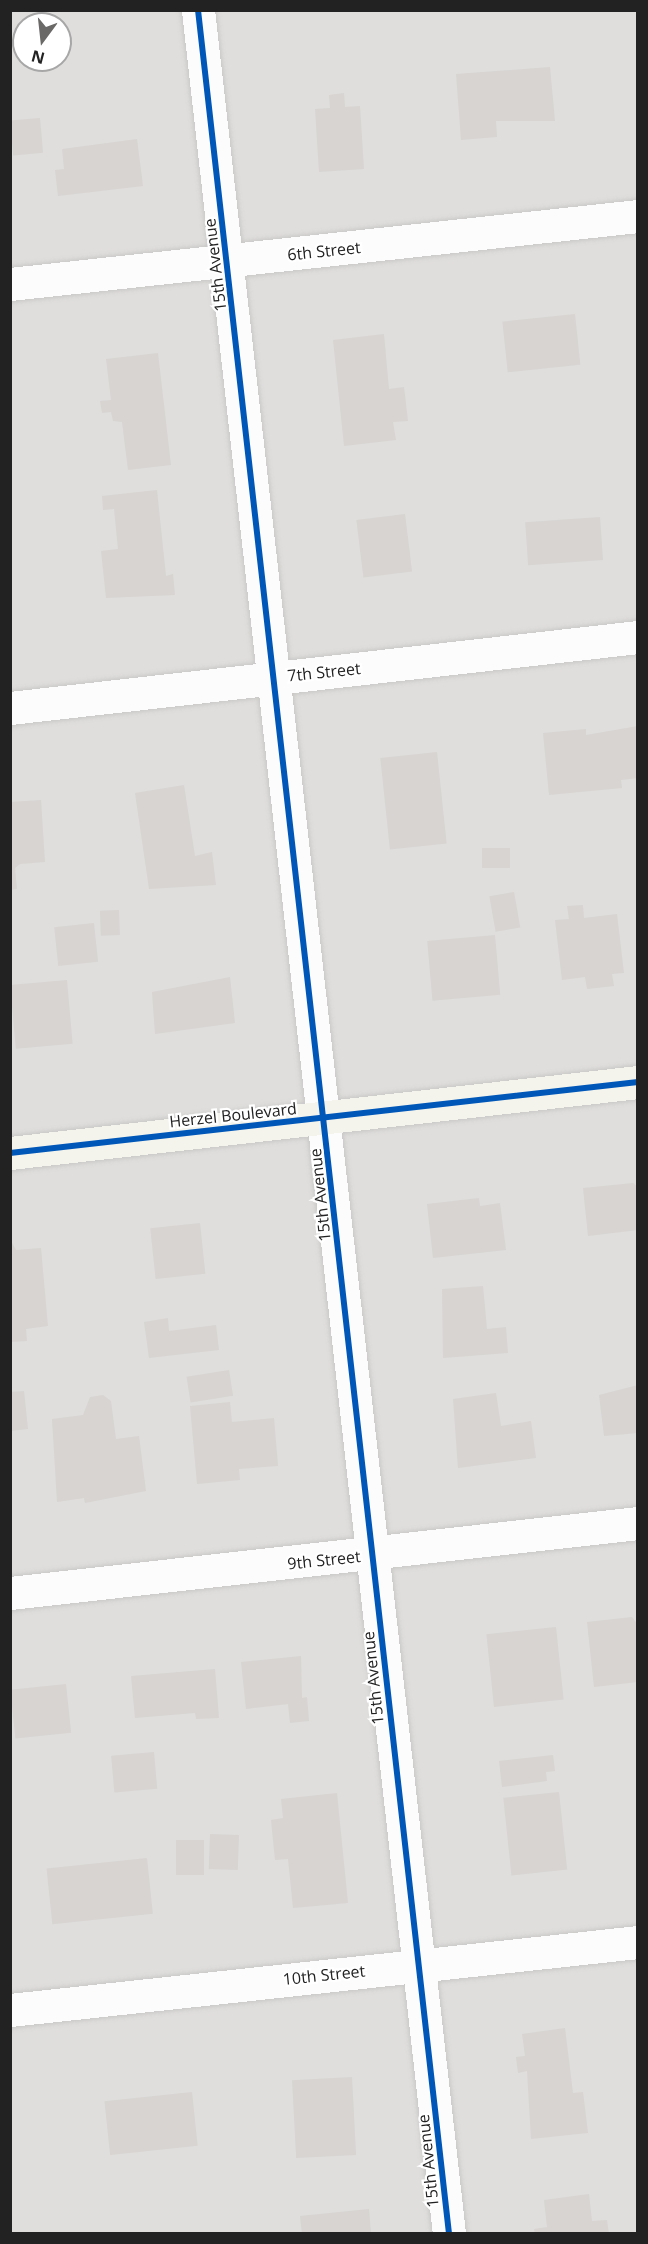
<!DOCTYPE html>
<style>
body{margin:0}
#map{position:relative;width:648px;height:2244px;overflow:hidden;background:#f0eeeb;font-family:"Open Sans",sans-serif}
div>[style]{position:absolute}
.residential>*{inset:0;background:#dfdedc}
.building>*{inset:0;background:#d7d4d2;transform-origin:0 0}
.roads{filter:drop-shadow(0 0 2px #c9c8c7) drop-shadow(0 0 2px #c9c8c7)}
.street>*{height:33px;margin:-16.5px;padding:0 16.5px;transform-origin:16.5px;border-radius:16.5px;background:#fdfcfc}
.secondary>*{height:33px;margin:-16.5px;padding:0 16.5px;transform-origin:16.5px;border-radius:16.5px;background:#f4f4ed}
.cycleway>*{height:6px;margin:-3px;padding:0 3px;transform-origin:3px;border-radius:3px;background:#0057b8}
span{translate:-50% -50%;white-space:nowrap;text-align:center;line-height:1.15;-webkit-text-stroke:4.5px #fff;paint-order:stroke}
.street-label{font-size:16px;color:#222}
.frame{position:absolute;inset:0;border:12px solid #222;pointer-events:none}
.north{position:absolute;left:12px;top:12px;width:60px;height:60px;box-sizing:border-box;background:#fff;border:2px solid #a7a7a7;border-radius:50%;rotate:195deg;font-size:16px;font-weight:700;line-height:24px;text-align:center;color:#222}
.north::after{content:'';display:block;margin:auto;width:21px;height:27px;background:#6a6968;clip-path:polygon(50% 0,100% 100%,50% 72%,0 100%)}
</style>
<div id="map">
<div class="residential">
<i style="clip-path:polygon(evenodd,11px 11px,637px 11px,637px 2233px,11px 2234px,11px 11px,24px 24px,60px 24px,60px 60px,24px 60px,24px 24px)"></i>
</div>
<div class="building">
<i style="clip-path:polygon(550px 67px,555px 121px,496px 121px,497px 137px,461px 140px,456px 74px)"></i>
<i style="clip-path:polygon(344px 93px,345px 107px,360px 106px,364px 169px,319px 172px,315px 109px,330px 108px,329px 95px)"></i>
<i style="left:40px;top:118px;width:35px;height:30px;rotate:85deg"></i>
<i style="clip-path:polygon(137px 139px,143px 186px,58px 196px,55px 170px,64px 169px,62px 149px)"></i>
<i style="left:575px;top:314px;width:51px;height:73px;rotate:84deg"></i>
<i style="clip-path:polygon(384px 334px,389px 389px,404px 387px,408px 421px,393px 422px,396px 440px,344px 446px,333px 340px)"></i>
<i style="clip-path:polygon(158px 353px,171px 465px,128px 470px,122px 422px,113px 421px,111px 412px,102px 413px,100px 401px,111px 400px,106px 359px)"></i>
<i style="clip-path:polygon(157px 490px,166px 576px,173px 574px,175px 595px,106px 598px,101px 551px,118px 549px,114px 509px,103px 510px,102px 496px)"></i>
<i style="left:405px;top:514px;width:58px;height:49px;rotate:83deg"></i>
<i style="left:600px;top:517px;width:43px;height:75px;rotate:86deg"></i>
<i style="clip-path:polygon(638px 726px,638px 778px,621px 780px,622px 788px,549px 795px,543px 733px,586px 729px,586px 735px)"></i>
<i style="left:437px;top:752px;width:92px;height:57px;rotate:84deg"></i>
<i style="clip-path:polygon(184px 785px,195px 856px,212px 852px,216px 885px,149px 889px,135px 793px)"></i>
<i style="clip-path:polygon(41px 800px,45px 862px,20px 864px,15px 868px,17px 889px,10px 890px,10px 802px)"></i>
<i style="left:482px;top:848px;width:28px;height:20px"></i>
<i style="left:514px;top:892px;width:36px;height:25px;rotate:80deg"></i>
<i style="clip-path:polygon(583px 905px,584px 918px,617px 914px,624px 973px,612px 974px,614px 986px,587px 989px,585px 977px,562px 980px,555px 920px,569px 919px,567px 906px)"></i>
<i style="left:119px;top:910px;width:25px;height:19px;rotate:88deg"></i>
<i style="left:94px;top:923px;width:39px;height:40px;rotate:84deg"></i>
<i style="left:495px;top:935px;width:60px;height:68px;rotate:85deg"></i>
<i style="clip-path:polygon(230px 977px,235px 1023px,155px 1034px,152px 992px)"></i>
<i style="left:67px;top:980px;width:64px;height:57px;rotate:85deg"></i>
<i style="clip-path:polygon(633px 1183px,638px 1187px,638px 1230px,588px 1236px,583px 1188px)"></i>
<i style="clip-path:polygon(479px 1198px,480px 1206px,500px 1203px,506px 1250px,433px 1258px,427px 1204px)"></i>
<i style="left:200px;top:1223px;width:51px;height:50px;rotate:84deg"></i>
<i style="clip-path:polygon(10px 1239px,16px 1250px,41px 1248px,48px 1326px,26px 1329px,27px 1341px,10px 1342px)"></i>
<i style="clip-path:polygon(483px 1286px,487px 1329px,506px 1327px,508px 1353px,443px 1358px,442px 1289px)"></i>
<i style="clip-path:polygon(168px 1318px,169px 1331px,216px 1325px,219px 1350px,149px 1358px,144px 1322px)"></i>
<i style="left:229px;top:1370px;width:26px;height:43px;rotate:81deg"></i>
<i style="clip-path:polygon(638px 1385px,638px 1433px,604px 1436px,599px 1395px)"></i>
<i style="clip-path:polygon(24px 1391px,28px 1429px,10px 1431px,10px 1392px)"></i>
<i style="clip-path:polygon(496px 1393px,501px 1426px,531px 1421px,536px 1458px,458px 1468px,453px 1399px)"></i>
<i style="clip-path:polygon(103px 1395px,111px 1401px,116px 1439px,139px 1436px,146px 1491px,85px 1503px,84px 1498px,57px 1502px,52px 1419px,83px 1415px,90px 1397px)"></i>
<i style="clip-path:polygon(230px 1402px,232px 1422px,274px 1418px,278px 1466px,239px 1469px,240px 1480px,197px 1484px,190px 1406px)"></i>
<i style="clip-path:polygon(632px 1617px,638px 1625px,638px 1682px,594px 1687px,587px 1622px)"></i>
<i style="left:556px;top:1627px;width:73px;height:70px;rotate:84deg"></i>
<i style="clip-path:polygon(301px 1656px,302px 1698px,307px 1697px,309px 1721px,290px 1723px,288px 1704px,246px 1709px,241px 1662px)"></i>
<i style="clip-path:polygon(215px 1669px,219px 1718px,196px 1719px,195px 1713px,135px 1718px,131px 1676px)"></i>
<i style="left:66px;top:1684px;width:49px;height:56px;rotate:84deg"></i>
<i style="left:154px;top:1752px;width:37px;height:43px;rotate:85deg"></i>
<i style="clip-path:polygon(553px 1755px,555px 1771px,546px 1772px,547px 1781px,502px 1787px,499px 1761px)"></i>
<i style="left:559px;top:1792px;width:78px;height:56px;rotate:84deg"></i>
<i style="clip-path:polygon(337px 1793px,348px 1903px,293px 1908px,288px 1859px,275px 1860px,271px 1820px,283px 1818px,281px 1799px)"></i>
<i style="left:210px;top:1834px;width:29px;height:35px;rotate:2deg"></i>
<i style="left:176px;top:1840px;width:28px;height:35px"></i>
<i style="left:147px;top:1858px;width:56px;height:101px;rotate:84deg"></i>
<i style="clip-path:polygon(565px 2028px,573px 2093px,583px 2092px,588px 2133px,531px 2139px,527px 2071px,518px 2073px,516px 2057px,525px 2056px,522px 2034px)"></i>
<i style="left:352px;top:2077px;width:78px;height:60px;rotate:87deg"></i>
<i style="left:192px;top:2092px;width:54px;height:88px;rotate:84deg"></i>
<i style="clip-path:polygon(589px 2194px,592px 2221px,607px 2220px,609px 2234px,535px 2234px,534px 2229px,547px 2227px,544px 2200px)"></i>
<i style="clip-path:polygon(369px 2209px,371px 2234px,302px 2234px,300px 2216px)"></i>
</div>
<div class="roads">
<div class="street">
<i style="left:198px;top:10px;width:2238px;rotate:83.56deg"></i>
<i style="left:10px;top:284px;width:632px;rotate:-6.18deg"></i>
<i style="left:10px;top:708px;width:632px;rotate:-6.45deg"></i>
<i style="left:10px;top:1593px;width:632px;rotate:-6.36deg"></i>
<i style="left:10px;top:2010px;width:632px;rotate:-6.18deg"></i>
</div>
<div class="secondary">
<i style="left:10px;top:1153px;width:632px;rotate:-6.45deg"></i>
</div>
</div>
<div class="cycleway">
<i style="left:198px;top:10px;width:2238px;rotate:83.56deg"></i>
<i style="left:10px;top:1153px;width:632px;rotate:-6.45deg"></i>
</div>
<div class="street-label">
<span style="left:324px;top:251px;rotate:-6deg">6th Street</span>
<span style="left:215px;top:265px;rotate:-97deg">15th Avenue</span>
<span style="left:324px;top:672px;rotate:-6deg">7th Street</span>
<span style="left:233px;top:1115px;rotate:-6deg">Herzel Boulevard</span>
<span style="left:320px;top:1195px;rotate:-96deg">15th Avenue</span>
<span style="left:324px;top:1560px;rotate:-6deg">9th Street</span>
<span style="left:373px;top:1678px;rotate:-96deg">15th Avenue</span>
<span style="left:324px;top:1975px;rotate:-6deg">10th Street</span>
<span style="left:428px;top:2161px;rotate:-96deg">15th Avenue</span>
</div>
<div class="frame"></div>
<div class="north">N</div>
</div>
